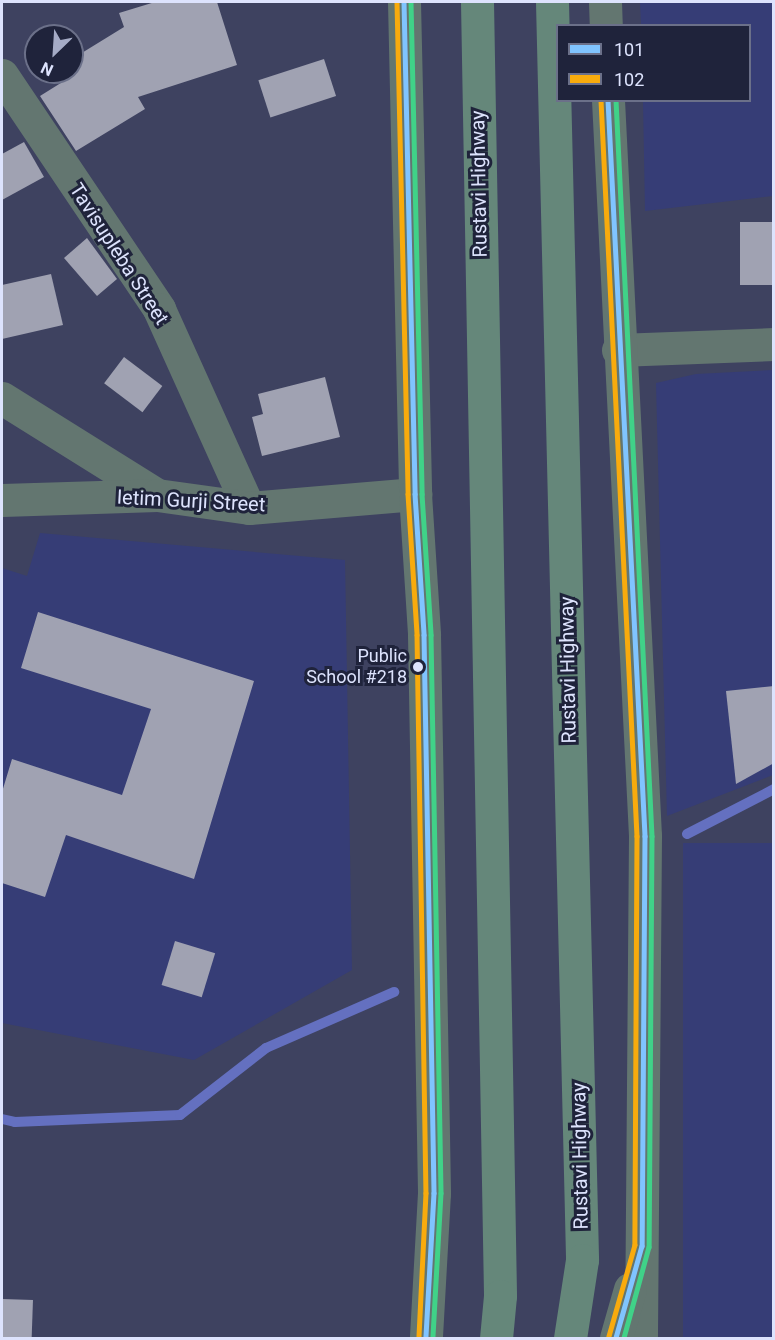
<!DOCTYPE html>
<style>
body{margin:0}
#map{position:relative;width:775px;height:1340px;overflow:hidden;background:#3e4260;font-family:Roboto,sans-serif}
div>[style]{position:absolute}
.built>*{inset:0;background:#363d76;transform-origin:0 0}
.stream>*{height:10px;margin:-5px;padding:0 5px;transform-origin:5px;border-radius:5px;background:#6470c0}
.building>*{inset:0;background:#a0a2b2;transform-origin:0 0}
.minor>*{height:33px;margin:-16.5px;padding:0 16.5px;transform-origin:16.5px;border-radius:16.5px;background:#637670}
.tertiary>*{height:33px;margin:-16.5px;padding:0 16.5px;transform-origin:16.5px;border-radius:16.5px;background:#637670}
.motorway>*{height:33px;margin:-16.5px;padding:0 16.5px;transform-origin:16.5px;border-radius:16.5px;background:#65877a}
.bus-1>*{height:4.5px;margin:-2.25px;padding:0 2.25px;transform-origin:2.25px;border-radius:2.25px;background:#80c4ff}
.bus-2>*{height:4.5px;margin:-2.25px;padding:0 2.25px;transform-origin:2.25px;border-radius:2.25px;background:#f8ab0d}
.bus-3>*{height:4.5px;margin:-2.25px;padding:0 2.25px;transform-origin:2.25px;border-radius:2.25px;background:#40d288}
.dots>*{width:16px;height:16px;translate:-50% -50%;box-sizing:border-box;border:3px solid #1f233b;border-radius:50%}
span{translate:-50% -50%;white-space:nowrap;text-align:center;line-height:1.15;-webkit-text-stroke:6px #1f233b;paint-order:stroke}
.bus-label{font-size:18px;color:#dde3fd}
.right{translate:-100% -50%;text-align:right}
.street-label{font-size:20px;color:#dde3fd}
.frame{position:absolute;inset:0;border:3px solid #dde3fd;pointer-events:none}
.legend{position:absolute;left:556px;top:24px;width:195px;height:78px;box-sizing:border-box;background:#1f233b;border:2px solid #6b7089;margin:0;padding:8px 10px;list-style:none;font-size:18px;color:#dde3fd}
.legend li{display:flex;align-items:center;gap:12px;height:30px}
.legend b{width:30px;border:2px solid #6b7089}
.north{position:absolute;left:24px;top:24px;width:60px;height:60px;box-sizing:border-box;background:#1f233b;border:2px solid #6b7089;border-radius:50%;rotate:205deg;font-size:16px;font-weight:700;line-height:24px;text-align:center;color:#dde3fd}
.north::after{content:'';display:block;margin:auto;width:21px;height:27px;background:#a5abc6;clip-path:polygon(50% 0,100% 100%,50% 72%,0 100%)}
</style>
<div id="map">
<div class="built">
<i style="clip-path:polygon(640px 2px,773px 2px,773px 196px,645px 211px,643px 101px,750px 100px,750px 26px,641px 25px)"></i>
<i style="clip-path:polygon(773px 370px,773px 775px,667px 816px,656px 383px,696px 374px)"></i>
<i style="clip-path:polygon(40px 533px,345px 560px,352px 970px,194px 1060px,2px 1023px,2px 568px,27px 576px)"></i>
<i style="left:773px;top:843px;width:495px;height:90px;rotate:90deg"></i>
</div>
<div class="stream">
<i style="left:687px;top:834px;width:98px;rotate:-27.3deg"></i>
<i style="left:2px;top:1119px;width:13px;rotate:13deg"></i>
<i style="left:15px;top:1122px;width:165px;rotate:-2.4deg"></i>
<i style="left:180px;top:1115px;width:109px;rotate:-37.9deg"></i>
<i style="left:266px;top:1048px;width:140px;rotate:-23.6deg"></i>
</div>
<div class="building">
<i style="clip-path:polygon(155px 2px,217px 2px,237px 65px,138px 97px,145px 109px,76px 151px,40px 96px,72px 76px,72px 59px,124px 27px,119px 13px)"></i>
<i style="left:324px;top:59px;width:39px;height:69px;rotate:72deg"></i>
<i style="clip-path:polygon(24px 142px,44px 177px,2px 200px,2px 154px)"></i>
<i style="left:774px;top:222px;width:63px;height:34px;rotate:90deg"></i>
<i style="clip-path:polygon(87px 238px,117px 279px,97px 296px,64px 258px)"></i>
<i style="clip-path:polygon(51px 274px,63px 325px,2px 339px,2px 285px)"></i>
<i style="left:124px;top:357px;width:48px;height:33px;rotate:37deg"></i>
<i style="clip-path:polygon(325px 377px,340px 437px,262px 456px,252px 417px,263px 414px,258px 394px)"></i>
<i style="clip-path:polygon(38px 612px,254px 681px,194px 879px,66px 835px,45px 897px,2px 883px,2px 792px,12px 759px,122px 795px,151px 709px,21px 668px)"></i>
<i style="clip-path:polygon(774px 686px,774px 763px,736px 784px,726px 691px)"></i>
<i style="left:175px;top:941px;width:42px;height:46px;rotate:17deg"></i>
<i style="left:2px;top:1299px;width:31px;height:39px;rotate:2deg"></i>
</div>
<div class="minor">
<i style="left:2px;top:75px;width:282px;rotate:56.1deg"></i>
<i style="left:159px;top:309px;width:218px;rotate:65.7deg"></i>
<i style="left:618px;top:350px;width:156px;rotate:-2.2deg"></i>
<i style="left:2px;top:398px;width:183px;rotate:32deg"></i>
<i style="left:2px;top:500px;width:155px;rotate:-1.8deg"></i>
<i style="left:157px;top:495px;width:93px;rotate:8deg"></i>
<i style="left:249px;top:508px;width:167px;rotate:-4.8deg"></i>
</div>
<div class="tertiary">
<i style="left:404px;top:2px;width:492px;rotate:88.7deg"></i>
<i style="left:415px;top:494px;width:141px;rotate:86.3deg"></i>
<i style="left:424px;top:635px;width:558px;rotate:88.97deg"></i>
<i style="left:434px;top:1193px;width:145px;rotate:93.2deg"></i>
<i style="left:605px;top:2px;width:24px;rotate:88deg"></i>
<i style="left:608px;top:100px;width:737px;rotate:87.12deg"></i>
<i style="left:645px;top:836px;width:502px;rotate:90.46deg"></i>
<i style="left:616px;top:1338px;width:51px;rotate:-74.1deg"></i>
</div>
<div class="motorway">
<i style="left:477px;top:2px;width:1294px;rotate:88.98deg"></i>
<i style="left:500px;top:1296px;width:42px;rotate:95.4deg"></i>
<i style="left:552px;top:2px;width:1258px;rotate:88.63deg"></i>
<i style="left:582px;top:1260px;width:79px;rotate:98.7deg"></i>
</div>
<div class="bus-1">
<i style="left:404px;top:2px;width:492px;rotate:88.7deg"></i>
<i style="left:415px;top:494px;width:141px;rotate:86.3deg"></i>
<i style="left:424px;top:635px;width:558px;rotate:88.97deg"></i>
<i style="left:434px;top:1193px;width:145px;rotate:93.2deg"></i>
<i style="left:608px;top:100px;width:737px;rotate:87.12deg"></i>
<i style="left:645px;top:836px;width:410px;rotate:90.4deg"></i>
<i style="left:642px;top:1246px;width:96px;rotate:105.8deg"></i>
</div>
<div class="bus-2">
<i style="left:397px;top:2px;width:492px;rotate:88.7deg"></i>
<i style="left:408px;top:494px;width:141px;rotate:86.3deg"></i>
<i style="left:417px;top:635px;width:558px;rotate:89.08deg"></i>
<i style="left:426px;top:1193px;width:145px;rotate:92.8deg"></i>
<i style="left:601px;top:100px;width:737px;rotate:87.2deg"></i>
<i style="left:637px;top:836px;width:409px;rotate:90.3deg"></i>
<i style="left:635px;top:1245px;width:95px;rotate:105.9deg"></i>
</div>
<div class="bus-3">
<i style="left:411px;top:2px;width:492px;rotate:88.7deg"></i>
<i style="left:422px;top:494px;width:141px;rotate:86.3deg"></i>
<i style="left:431px;top:635px;width:558px;rotate:88.97deg"></i>
<i style="left:441px;top:1193px;width:145px;rotate:93.2deg"></i>
<i style="left:616px;top:100px;width:737px;rotate:87.2deg"></i>
<i style="left:652px;top:836px;width:411px;rotate:90.4deg"></i>
<i style="left:649px;top:1247px;width:94px;rotate:105.4deg"></i>
</div>
<div class="dots">
<i style="left:418px;top:667px;background:#dde3fd"></i>
</div>
<div class="bus-label">
<span class="right" style="left:407px;top:667px">Public<br>School #218</span>
</div>
<div class="street-label">
<span style="left:479px;top:184px;rotate:-91deg">Rustavi Highway</span>
<span style="left:119px;top:254px;rotate:57deg">Tavisupleba Street</span>
<span style="left:191px;top:501px;rotate:3deg">Ietim Gurji Street</span>
<span style="left:568px;top:670px;rotate:-91deg">Rustavi Highway</span>
<span style="left:580px;top:1156px;rotate:-91deg">Rustavi Highway</span>
</div>
<div class="frame"></div>
<ul class="legend">
<li><b style="height:8px;background:#80c4ff"></b>101</li>
<li><b style="height:8px;background:#f8ab0d"></b>102</li>
</ul>
<div class="north">N</div>
</div>
